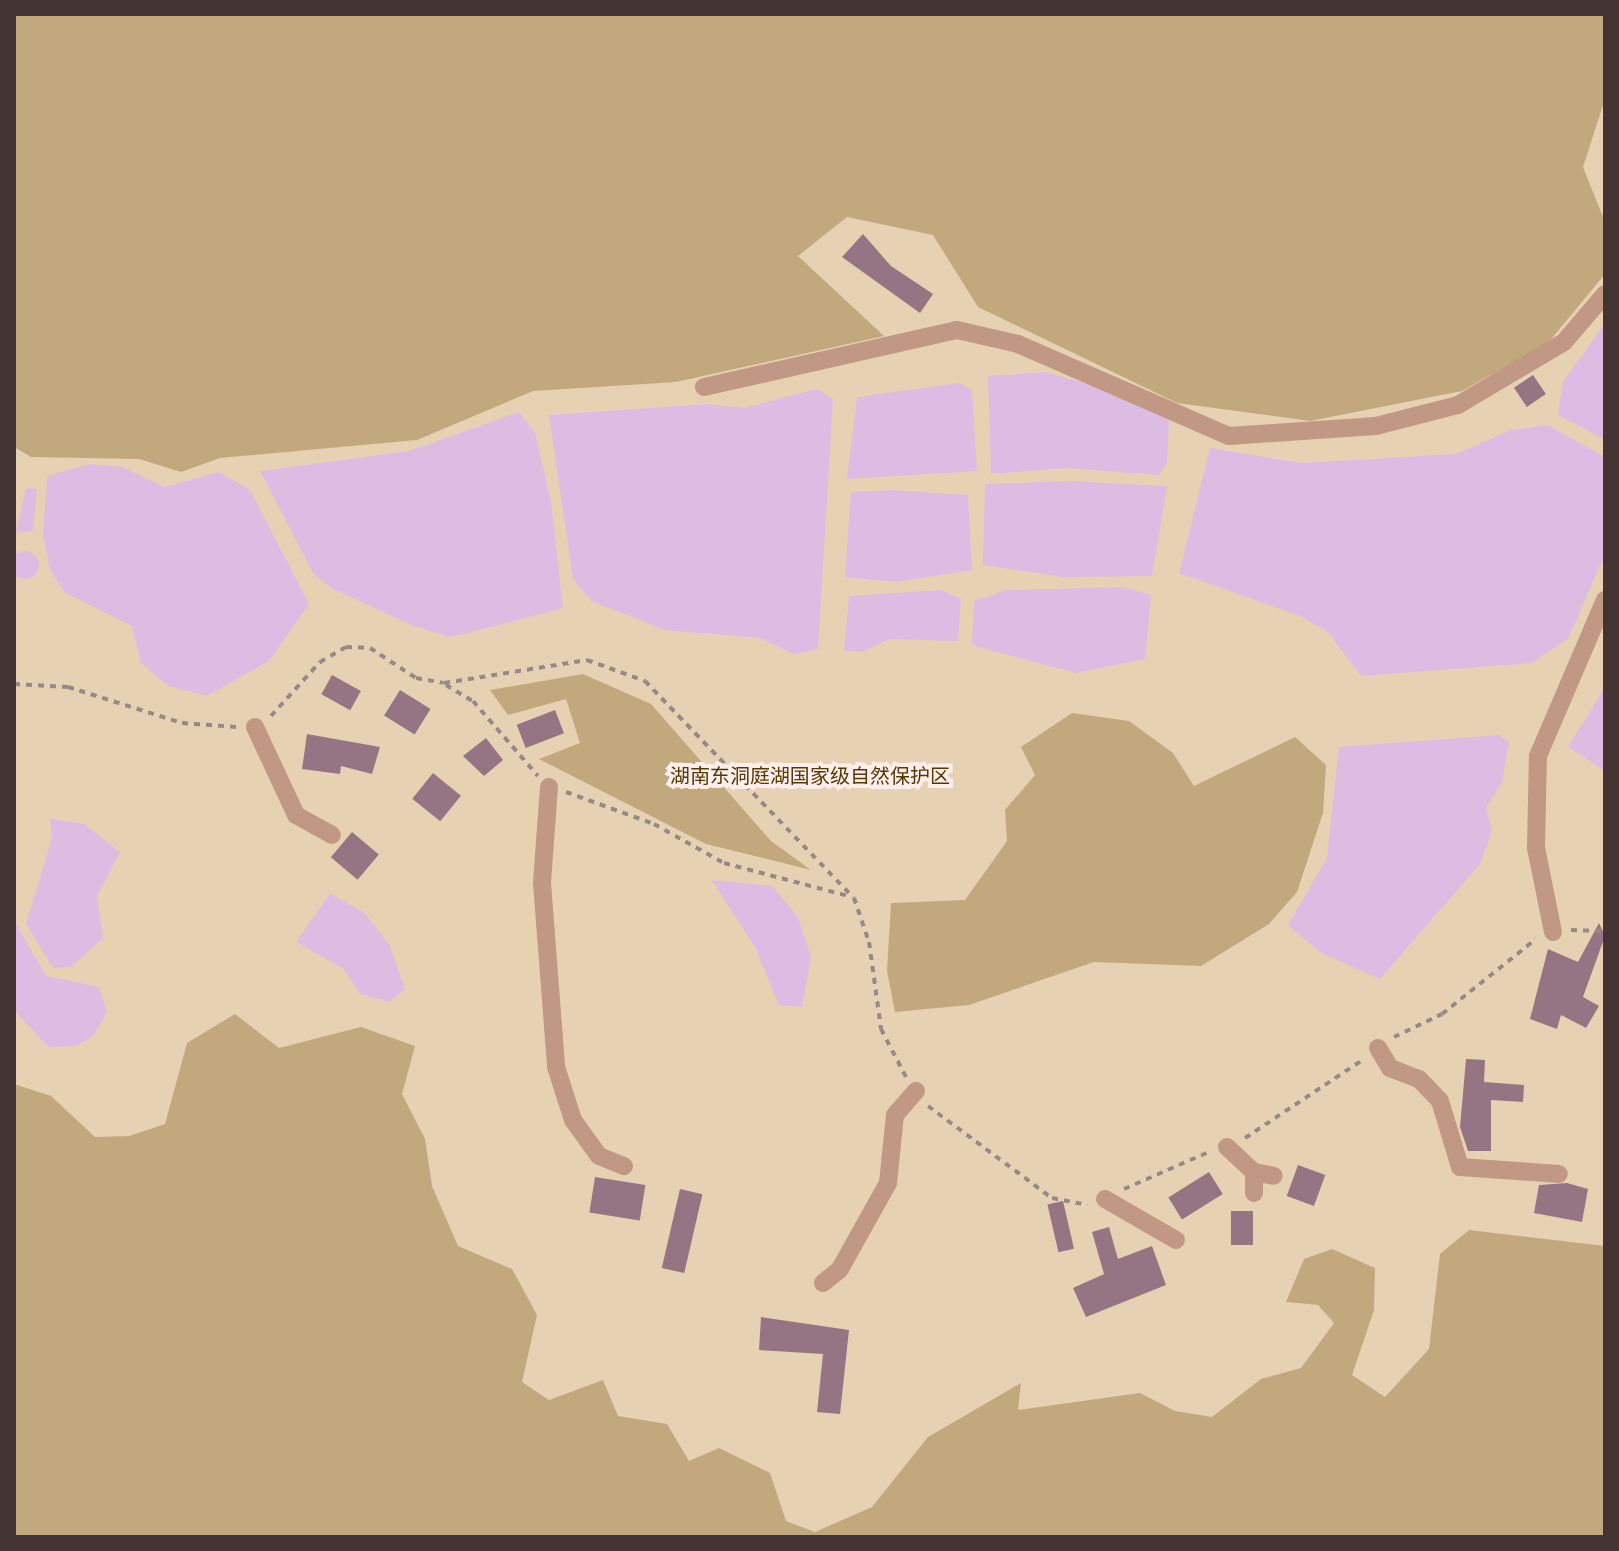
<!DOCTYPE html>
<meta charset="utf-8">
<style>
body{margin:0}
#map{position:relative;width:1619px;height:1551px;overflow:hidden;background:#ffeeed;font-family:"PT Sans Narrow","Noto Sans SC",sans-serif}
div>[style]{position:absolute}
.green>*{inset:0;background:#e6d2b3;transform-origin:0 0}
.forest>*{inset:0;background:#c2a87d}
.water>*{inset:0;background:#ddbce4}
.round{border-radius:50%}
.building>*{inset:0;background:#957584;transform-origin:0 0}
.path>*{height:4px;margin-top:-2px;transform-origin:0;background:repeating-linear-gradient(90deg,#988887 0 6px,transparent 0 12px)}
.minor>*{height:18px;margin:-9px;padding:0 9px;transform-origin:9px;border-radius:9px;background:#c09883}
span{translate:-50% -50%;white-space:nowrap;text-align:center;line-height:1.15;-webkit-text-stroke:8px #ffeeed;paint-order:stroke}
.park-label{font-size:20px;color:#533800}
.frame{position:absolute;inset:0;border:16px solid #433433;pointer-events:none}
</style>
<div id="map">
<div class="green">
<i style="left:14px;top:14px;width:1591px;height:1523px"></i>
</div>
<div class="forest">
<i style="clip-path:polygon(14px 14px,1605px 14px,1605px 99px,1583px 167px,1605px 222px,1605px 274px,1548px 343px,1462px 391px,1310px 421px,1177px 403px,978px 307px,933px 235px,847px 217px,798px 256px,884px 336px,676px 382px,533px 391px,417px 440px,220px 458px,181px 472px,139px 459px,31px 457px,14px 447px)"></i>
<i style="clip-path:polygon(583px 674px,651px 704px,771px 841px,811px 870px,706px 844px,539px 759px,580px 743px,566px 699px,508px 715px,490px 690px)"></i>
<i style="clip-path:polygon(1072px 713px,1129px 721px,1173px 753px,1194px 786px,1295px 737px,1326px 765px,1323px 813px,1297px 892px,1269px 924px,1201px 966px,1094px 962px,969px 1005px,895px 1012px,887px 971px,891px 903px,965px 900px,1007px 841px,1005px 810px,1035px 775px,1021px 747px)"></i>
<i style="clip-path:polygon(235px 1014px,279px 1048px,361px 1027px,415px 1046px,402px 1094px,425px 1139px,432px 1186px,458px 1246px,512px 1269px,537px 1315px,522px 1382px,549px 1400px,603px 1380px,618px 1416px,667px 1424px,689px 1461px,719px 1448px,770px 1473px,786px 1521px,815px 1532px,872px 1507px,928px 1437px,1021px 1383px,1018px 1410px,1140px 1393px,1175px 1411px,1212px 1417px,1261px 1379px,1301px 1368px,1334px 1323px,1318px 1305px,1286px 1302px,1304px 1259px,1332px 1249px,1375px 1268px,1374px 1310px,1352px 1375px,1385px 1397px,1429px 1349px,1440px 1254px,1469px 1230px,1605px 1246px,1605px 1537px,14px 1537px,14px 1084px,51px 1096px,95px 1137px,129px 1136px,165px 1124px,187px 1043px)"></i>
</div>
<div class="water">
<i style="clip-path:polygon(1605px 323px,1605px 440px,1558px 415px,1563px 382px)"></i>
<i style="clip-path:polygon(1045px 372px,1148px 401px,1169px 421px,1167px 463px,1159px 475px,1066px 468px,991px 474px,988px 376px)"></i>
<i style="clip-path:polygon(959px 383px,972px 390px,977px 471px,847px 479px,857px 397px)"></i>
<i style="clip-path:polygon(817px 389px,833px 399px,818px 649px,794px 654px,759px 638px,665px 630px,591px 601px,573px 579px,549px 415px,707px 404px,744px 408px)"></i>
<i style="clip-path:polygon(519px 412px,535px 433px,551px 501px,563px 608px,468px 633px,449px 637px,409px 624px,331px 588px,313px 573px,260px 471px,409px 451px)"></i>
<i style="clip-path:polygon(1547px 425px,1605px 457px,1605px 554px,1568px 639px,1531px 663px,1361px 676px,1328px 632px,1302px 617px,1179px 573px,1210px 448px,1301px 463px,1456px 454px,1511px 430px)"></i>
<i style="clip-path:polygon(89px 464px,123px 467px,164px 487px,219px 472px,250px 490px,309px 604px,269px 661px,207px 696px,168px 686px,141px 663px,132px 626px,64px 592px,50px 570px,43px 536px,47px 476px)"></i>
<i style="clip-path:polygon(1071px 481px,1167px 486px,1152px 576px,1063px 577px,983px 565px,985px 484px)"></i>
<i style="clip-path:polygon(26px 488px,37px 489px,33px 531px,16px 533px)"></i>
<i style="clip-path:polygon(894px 490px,968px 495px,972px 570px,896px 582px,845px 577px,851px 492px)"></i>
<i class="round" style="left:11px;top:551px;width:28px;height:28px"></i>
<i style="clip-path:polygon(1123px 587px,1151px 595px,1145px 659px,1075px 673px,972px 645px,974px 601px,1006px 590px)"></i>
<i style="clip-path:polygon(941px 590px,961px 599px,958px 641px,890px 639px,861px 652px,844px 650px,849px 596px)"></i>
<i style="clip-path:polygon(1605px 687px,1605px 771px,1568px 747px)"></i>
<i style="clip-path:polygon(1499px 735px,1509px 742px,1502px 782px,1486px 808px,1492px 831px,1480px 864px,1380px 979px,1321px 953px,1288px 925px,1327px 858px,1339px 747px)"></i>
<i style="clip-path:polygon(50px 819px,84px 824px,120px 852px,97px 896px,103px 938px,71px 967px,53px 968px,26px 924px,52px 838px)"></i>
<i style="clip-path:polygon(712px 880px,772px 886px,798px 917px,811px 957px,802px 1007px,779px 1005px,755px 947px)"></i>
<i style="clip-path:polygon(330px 894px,364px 912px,390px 946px,405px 989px,389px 1002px,360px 994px,344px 969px,296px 942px)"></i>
<i style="clip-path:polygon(14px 920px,46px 976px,99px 987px,107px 1012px,94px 1035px,76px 1046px,48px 1047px,14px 1010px)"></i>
</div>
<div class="building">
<i style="clip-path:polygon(863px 234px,891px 266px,933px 294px,920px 313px,842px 257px)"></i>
<i style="left:1533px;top:375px;width:23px;height:23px;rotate:56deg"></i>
<i style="left:332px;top:675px;width:33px;height:22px;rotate:29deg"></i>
<i style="left:400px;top:690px;width:36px;height:30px;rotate:32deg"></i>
<i style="left:555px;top:710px;width:25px;height:41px;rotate:69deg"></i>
<i style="clip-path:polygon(307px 734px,380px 747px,372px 774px,341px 766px,340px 774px,302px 769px)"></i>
<i style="clip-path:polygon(486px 738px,503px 760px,484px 776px,463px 756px)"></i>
<i style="left:433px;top:773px;width:36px;height:33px;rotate:39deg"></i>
<i style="left:352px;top:832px;width:35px;height:33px;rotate:40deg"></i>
<i style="clip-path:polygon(1599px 923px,1605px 936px,1583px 997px,1599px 1006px,1586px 1028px,1561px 1015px,1557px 1029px,1530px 1019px,1548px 949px,1578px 962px)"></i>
<i style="clip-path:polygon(1466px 1059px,1485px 1060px,1484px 1082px,1524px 1085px,1523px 1102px,1491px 1100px,1491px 1151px,1468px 1151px,1460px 1127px)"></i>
<i style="left:1298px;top:1165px;width:29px;height:33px;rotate:20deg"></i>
<i style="left:1209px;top:1172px;width:26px;height:48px;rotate:58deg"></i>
<i style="left:595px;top:1177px;width:51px;height:36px;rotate:9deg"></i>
<i style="clip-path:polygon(1567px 1183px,1588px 1189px,1582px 1222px,1534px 1213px,1539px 1185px)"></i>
<i style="left:680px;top:1189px;width:23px;height:81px;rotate:13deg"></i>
<i style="left:1063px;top:1201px;width:49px;height:16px;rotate:77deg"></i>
<i style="left:1231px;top:1211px;width:22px;height:34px"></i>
<i style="clip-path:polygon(1109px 1227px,1118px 1259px,1152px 1246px,1166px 1285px,1086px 1317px,1073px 1288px,1104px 1274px,1092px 1232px)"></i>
<i style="clip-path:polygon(761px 1317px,849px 1330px,840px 1414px,817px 1412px,823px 1354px,759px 1350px)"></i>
</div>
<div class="path">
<i style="left:14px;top:684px;width:54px;rotate:3.2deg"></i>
<i style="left:68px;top:687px;width:120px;rotate:17.5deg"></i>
<i style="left:182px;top:723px;width:55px;rotate:4.2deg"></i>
<i style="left:446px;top:685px;width:31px;rotate:31deg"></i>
<i style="left:473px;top:701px;width:99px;rotate:49.1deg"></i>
<i style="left:271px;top:716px;width:73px;rotate:-47.8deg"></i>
<i style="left:320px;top:662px;width:30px;rotate:-30deg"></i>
<i style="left:346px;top:647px;width:24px;rotate:2deg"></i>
<i style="left:370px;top:648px;width:55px;rotate:33.1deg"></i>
<i style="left:416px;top:678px;width:28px;rotate:10deg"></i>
<i style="left:444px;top:683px;width:145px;rotate:-9.1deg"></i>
<i style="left:587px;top:660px;width:62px;rotate:19.9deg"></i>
<i style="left:645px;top:681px;width:301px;rotate:46.1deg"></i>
<i style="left:854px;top:898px;width:46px;rotate:71.2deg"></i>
<i style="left:869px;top:942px;width:88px;rotate:82.1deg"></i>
<i style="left:881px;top:1029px;width:54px;rotate:62.5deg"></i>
<i style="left:566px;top:792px;width:94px;rotate:20deg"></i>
<i style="left:654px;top:824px;width:80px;rotate:29.1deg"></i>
<i style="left:724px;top:863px;width:132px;rotate:14.9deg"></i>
<i style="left:1571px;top:930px;width:34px;rotate:2deg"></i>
<i style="left:1394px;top:1037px;width:53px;rotate:-25.6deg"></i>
<i style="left:1442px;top:1014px;width:120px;rotate:-38.6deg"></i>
<i style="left:928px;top:1106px;width:154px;rotate:36.6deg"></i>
<i style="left:1052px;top:1198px;width:36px;rotate:11deg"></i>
<i style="left:1245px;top:1138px;width:143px;rotate:-33.6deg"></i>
<i style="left:1124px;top:1189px;width:95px;rotate:-23.6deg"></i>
</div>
<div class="minor">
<i style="left:704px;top:387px;width:259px;rotate:-12.7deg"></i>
<i style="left:957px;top:330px;width:63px;rotate:12.9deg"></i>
<i style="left:1018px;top:344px;width:230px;rotate:23.6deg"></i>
<i style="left:1229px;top:436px;width:147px;rotate:-3.9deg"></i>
<i style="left:1376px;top:426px;width:85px;rotate:-14.4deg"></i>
<i style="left:1458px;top:405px;width:123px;rotate:-30.7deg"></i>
<i style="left:1564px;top:342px;width:63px;rotate:-49.5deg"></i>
<i style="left:255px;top:727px;width:97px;rotate:65deg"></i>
<i style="left:296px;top:815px;width:41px;rotate:29.1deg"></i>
<i style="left:549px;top:787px;width:96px;rotate:94.2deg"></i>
<i style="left:542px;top:883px;width:185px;rotate:85.6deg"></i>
<i style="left:556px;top:1067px;width:56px;rotate:72.2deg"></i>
<i style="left:573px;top:1120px;width:44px;rotate:54.2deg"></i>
<i style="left:599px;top:1156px;width:27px;rotate:22deg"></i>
<i style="left:1553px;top:932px;width:86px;rotate:-101.4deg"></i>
<i style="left:1536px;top:848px;width:92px;rotate:-88.8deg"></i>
<i style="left:1538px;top:756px;width:170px;rotate:-66.8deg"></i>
<i style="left:1378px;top:1048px;width:23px;rotate:59deg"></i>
<i style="left:1390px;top:1068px;width:31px;rotate:21deg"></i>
<i style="left:1419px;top:1079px;width:30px;rotate:46deg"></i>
<i style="left:1440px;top:1101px;width:69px;rotate:73.1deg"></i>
<i style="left:1460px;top:1167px;width:99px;rotate:4deg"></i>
<i style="left:1227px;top:1147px;width:37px;rotate:43deg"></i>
<i style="left:1254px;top:1172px;width:20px;rotate:11deg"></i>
<i style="left:1254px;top:1193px;width:21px;rotate:-90deg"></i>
<i style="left:1105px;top:1199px;width:82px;rotate:30deg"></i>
<i style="left:823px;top:1283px;width:22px;rotate:-39deg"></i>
<i style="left:840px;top:1269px;width:98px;rotate:-60.8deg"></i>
<i style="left:888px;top:1183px;width:68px;rotate:-84.1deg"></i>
<i style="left:895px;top:1115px;width:32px;rotate:-49deg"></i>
</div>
<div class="park-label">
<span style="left:810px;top:776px">湖南东洞庭湖国家级自然保护区</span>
</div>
<div class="frame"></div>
</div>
